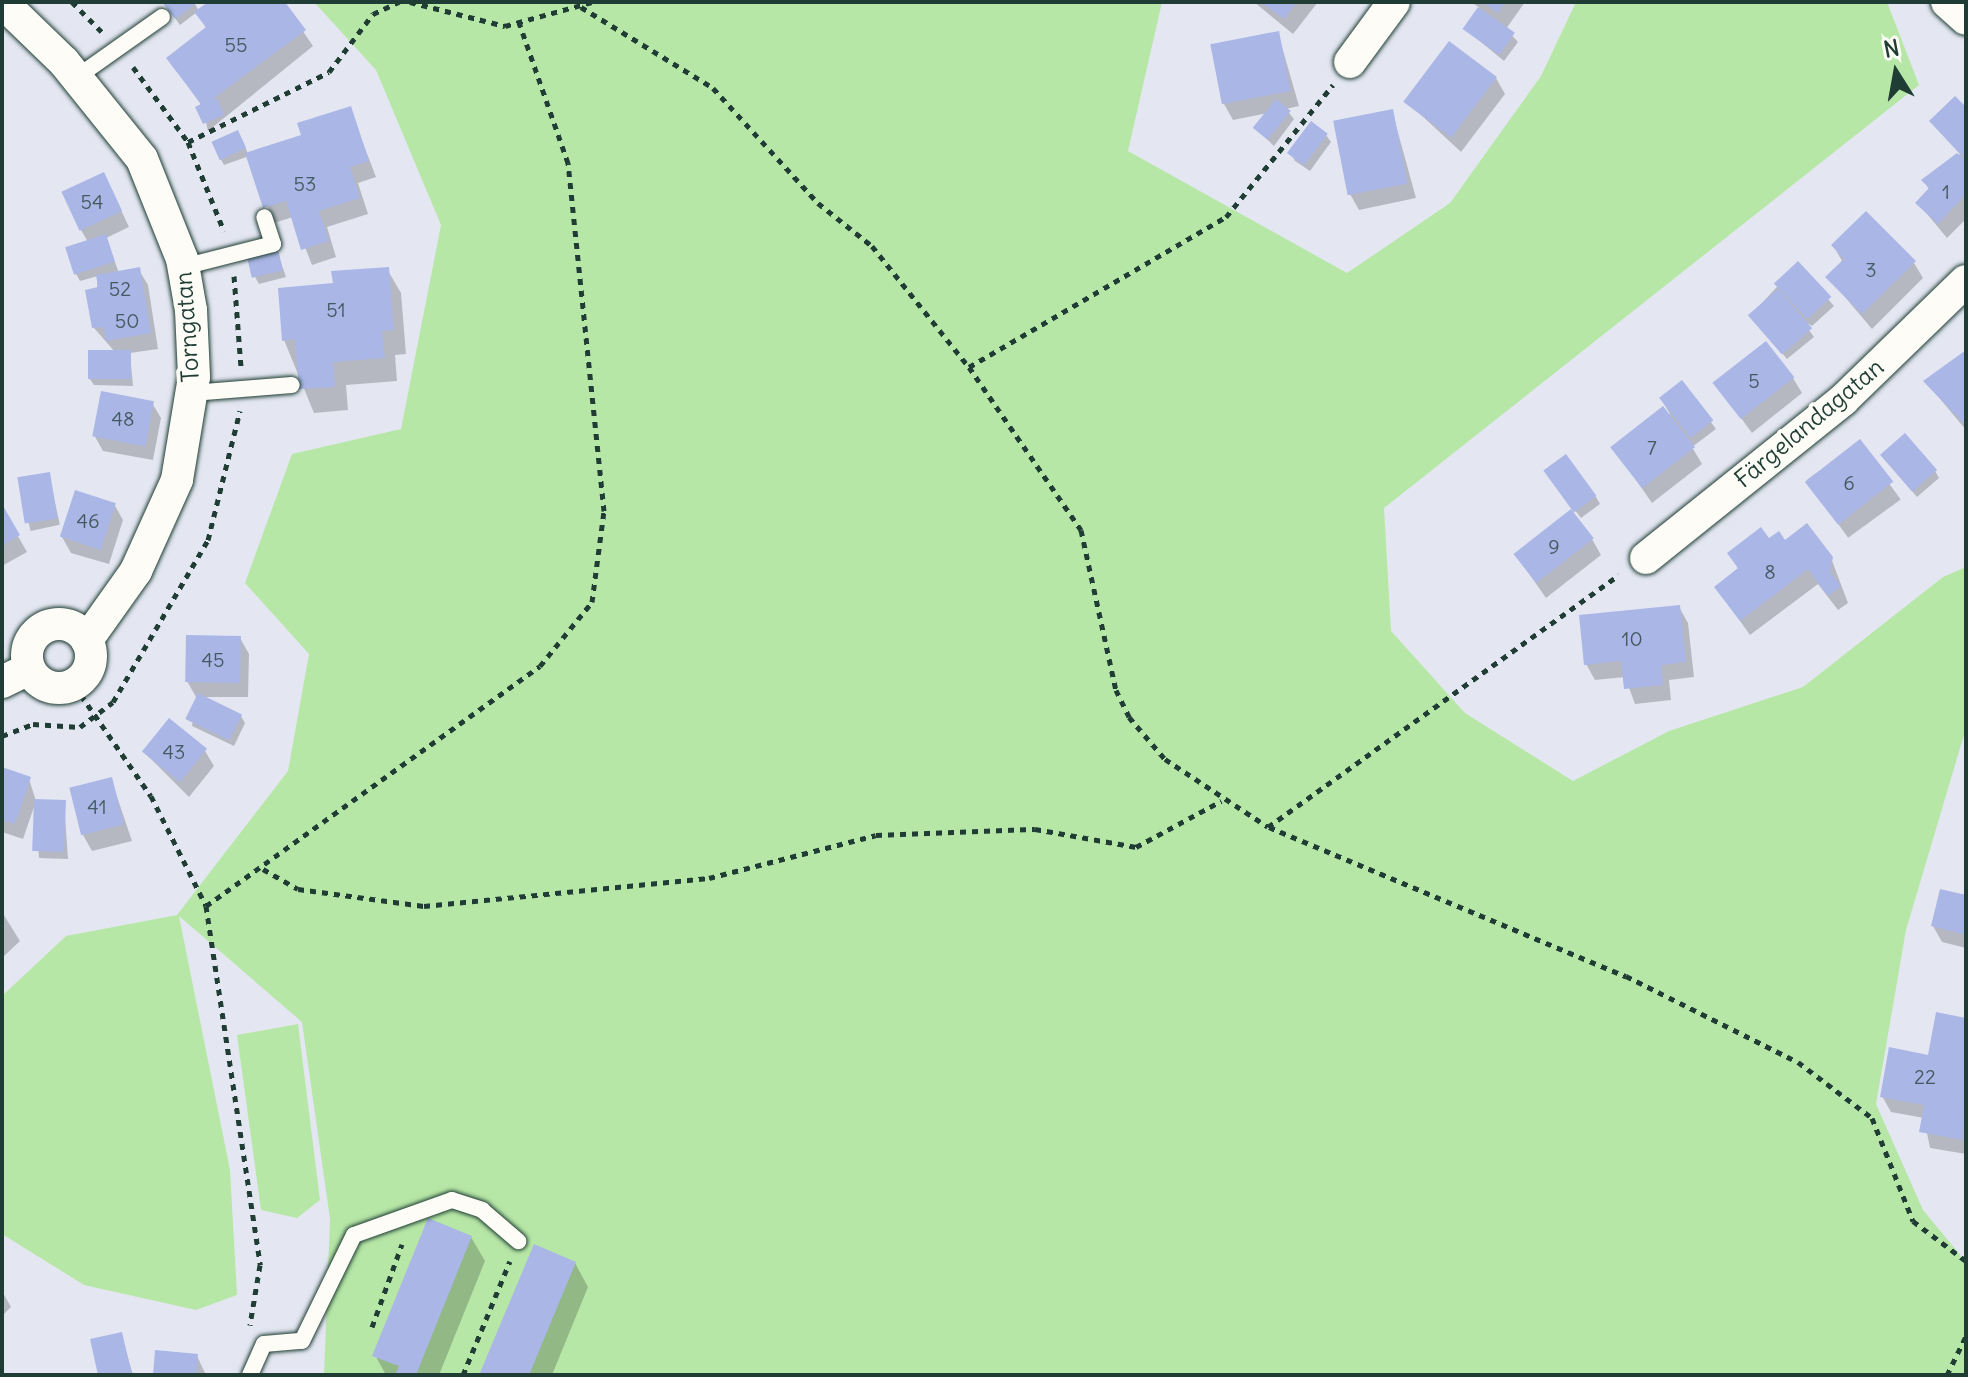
<!DOCTYPE html>
<meta charset="utf-8">
<style>
body{margin:0}
#map{position:relative;width:1968px;height:1377px;overflow:hidden;background:#e4e7f2;font-family:Delius,sans-serif}
div>[style]{position:absolute}
.green>*{inset:0;background:#b7e7a7}
.shadow>*{inset:0;background:#0003;transform-origin:0 0}
.building>*{inset:0;background:#aab6e6;transform-origin:0 0}
.path>*{height:5px;margin-top:-2.5px;transform-origin:0;background:repeating-linear-gradient(90deg,#1f3d34 0 6px,transparent 0 12px)}
.roads{filter:drop-shadow(0 0 2px #1f3d34) drop-shadow(0 0 2px #1f3d34)}
.service>*{height:16px;margin:-8px;padding:0 8px;transform-origin:8px;border-radius:8px;background:#fdfcf7}
.minor>*{height:32px;margin:-16px;padding:0 16px;transform-origin:16px;border-radius:16px;background:#fdfcf7}
.minor>.ring{margin:-16px;padding:0;box-sizing:content-box;background:none;border:32px solid #fdfcf7;border-radius:50%}
span{translate:-50% -50%;white-space:nowrap;text-align:center;line-height:1.15;-webkit-text-stroke:8px #fdfcf7;paint-order:stroke}
.number-label{font-size:20px;color:#425b60}
.number-label span{-webkit-text-stroke-width:0}
.street-label{font-size:24px;color:#1f3d34}
.frame{position:absolute;inset:0;border:4px solid #1f3d34;pointer-events:none}
.north{position:absolute;left:1856px;top:32px;width:80px;height:80px;-webkit-text-stroke:6px #fdfcf7;paint-order:stroke;rotate:349deg;font-size:22px;font-weight:700;line-height:32px;text-align:center;color:#1f3d34}
.north::after{content:'';display:block;margin:auto;width:28px;height:36px;background:#1f3d34;clip-path:polygon(50% 0,100% 100%,50% 72%,0 100%)}
</style>
<div id="map">
<div class="green">
<i style="clip-path:polygon(314px 2px,1162px 2px,1128px 151px,1347px 273px,1450px 203px,1541px 76px,1576px 2px,1887px 2px,1919px 85px,1384px 508px,1391px 631px,1465px 713px,1573px 781px,1669px 731px,1803px 687px,1943px 577px,1966px 567px,1966px 728px,1906px 930px,1876px 1104px,1923px 1210px,1966px 1262px,1966px 1375px,324px 1375px,330px 1219px,302px 1022px,179px 916px,230px 1170px,237px 1295px,196px 1310px,84px 1285px,2px 1234px,2px 996px,66px 936px,177px 915px,288px 771px,309px 654px,245px 583px,292px 454px,401px 429px,441px 225px,376px 70px)"></i>
<i style="clip-path:polygon(298px 1024px,320px 1200px,297px 1218px,261px 1210px,237px 1035px)"></i>
</div>
<div class="shadow">
<i style="clip-path:polygon(163px 2px,194px 2px,199px 11px,211px 2px,283px 2px,313px 46px,208px 131px,202px 106px,169px 58px,207px 30px,197px 12px,180px 25px)"></i>
<i style="clip-path:polygon(1254px 2px,1318px 2px,1293px 34px)"></i>
<i style="clip-path:polygon(1471px 2px,1525px 2px,1506px 29px,1518px 42px,1504px 61px,1465px 29px,1480px 8px)"></i>
<i style="clip-path:polygon(1278px 33px,1299px 106px,1286px 109px,1294px 119px,1274px 146px,1256px 129px,1268px 113px,1233px 120px,1224px 104px)"></i>
<i style="clip-path:polygon(1496px 78px,1505px 94px,1461px 152px,1406px 101px)"></i>
<i style="clip-path:polygon(350px 109px,376px 177px,358px 183px,368px 214px,327px 227px,336px 257px,312px 265px,293px 217px,274px 223px,249px 156px,224px 165px,220px 158px,242px 139px,248px 154px,303px 136px)"></i>
<i style="clip-path:polygon(1966px 110px,1966px 219px,1947px 238px,1918px 203px,1930px 191px,1924px 181px,1960px 154px,1931px 122px)"></i>
<i style="clip-path:polygon(1392px 111px,1416px 198px,1359px 210px,1350px 194px)"></i>
<i style="clip-path:polygon(1326px 135px,1331px 142px,1310px 171px,1295px 161px,1291px 154px)"></i>
<i style="clip-path:polygon(104px 174px,129px 227px,106px 238px,119px 273px,139px 270px,148px 285px,158px 349px,130px 353px,133px 386px,94px 385px,89px 378px,115px 352px,94px 328px,98px 276px,80px 281px,76px 274px,88px 242px,81px 230px)"></i>
<i style="clip-path:polygon(1833px 245px,1914px 263px,1923px 278px,1872px 329px,1828px 277px,1842px 261px)"></i>
<i style="clip-path:polygon(277px 251px,286px 277px,259px 284px,255px 277px)"></i>
<i style="clip-path:polygon(1798px 264px,1834px 306px,1812px 326px,1801px 319px,1814px 337px,1787px 359px,1751px 315px)"></i>
<i style="clip-path:polygon(387px 269px,401px 293px,406px 354px,395px 355px,397px 381px,346px 385px,348px 410px,314px 413px,284px 340px)"></i>
<i style="clip-path:polygon(1966px 353px,1966px 430px,1926px 382px)"></i>
<i style="clip-path:polygon(1793px 378px,1802px 393px,1752px 433px,1716px 384px)"></i>
<i style="clip-path:polygon(1682px 383px,1716px 429px,1692px 447px,1702px 464px,1652px 503px,1613px 447px,1670px 414px,1661px 399px)"></i>
<i style="clip-path:polygon(152px 403px,161px 418px,153px 460px,103px 451px,94px 435px)"></i>
<i style="left:1859px;top:442px;width:71px;height:65px;rotate:54deg"></i>
<i style="clip-path:polygon(1882px 456px,1935px 471px,1939px 478px,1917px 497px)"></i>
<i style="left:49px;top:474px;width:52px;height:30px;rotate:78deg"></i>
<i style="clip-path:polygon(1551px 479px,1596px 497px,1600px 504px,1581px 518px)"></i>
<i style="clip-path:polygon(114px 504px,123px 520px,109px 564px,71px 553px,62px 537px)"></i>
<i style="clip-path:polygon(2px 508px,27px 552px,2px 566px)"></i>
<i style="clip-path:polygon(1592px 539px,1601px 555px,1546px 598px,1516px 555px)"></i>
<i style="clip-path:polygon(1769px 541px,1831px 558px,1848px 603px,1838px 610px,1818px 584px,1750px 635px,1716px 587px,1739px 570px,1729px 554px)"></i>
<i style="clip-path:polygon(1679px 607px,1688px 623px,1694px 677px,1669px 680px,1671px 700px,1635px 704px,1625px 677px,1595px 680px,1586px 664px)"></i>
<i style="clip-path:polygon(240px 638px,249px 654px,248px 697px,202px 697px,241px 716px,245px 723px,234px 746px,192px 726px,196px 697px,187px 681px)"></i>
<i style="clip-path:polygon(205px 751px,214px 766px,189px 797px,144px 752px)"></i>
<i style="clip-path:polygon(2px 770px,29px 779px,36px 801px,64px 802px,68px 859px,39px 858px,35px 804px,23px 839px,2px 832px)"></i>
<i style="clip-path:polygon(111px 779px,132px 841px,92px 851px,83px 835px)"></i>
<i style="clip-path:polygon(1966px 897px,1966px 948px,1942px 942px,1933px 926px)"></i>
<i style="clip-path:polygon(2px 912px,20px 941px,2px 958px)"></i>
<i style="clip-path:polygon(1937px 1015px,1966px 1020px,1966px 1154px,1930px 1148px,1924px 1118px,1891px 1112px,1882px 1096px,1929px 1057px)"></i>
<i style="clip-path:polygon(471px 1237px,485px 1261px,439px 1375px,386px 1375px,375px 1355px)"></i>
<i style="clip-path:polygon(575px 1263px,588px 1287px,552px 1375px,481px 1375px)"></i>
<i style="clip-path:polygon(2px 1291px,11px 1307px,2px 1316px)"></i>
<i style="clip-path:polygon(121px 1334px,133px 1375px,100px 1375px)"></i>
<i style="clip-path:polygon(197px 1356px,206px 1375px,155px 1375px)"></i>
</div>
<div class="building">
<i style="clip-path:polygon(162px 2px,198px 2px,175px 19px)"></i>
<i style="clip-path:polygon(208px 2px,285px 2px,306px 30px,211px 100px,217px 98px,224px 115px,203px 124px,195px 107px,201px 104px,166px 58px,206px 27px,194px 12px)"></i>
<i style="clip-path:polygon(1261px 2px,1297px 2px,1284px 19px)"></i>
<i style="clip-path:polygon(1482px 2px,1505px 2px,1498px 13px)"></i>
<i style="left:1478px;top:7px;width:45px;height:27px;rotate:35deg"></i>
<i style="left:1279px;top:31px;width:61px;height:70px;rotate:79deg"></i>
<i style="left:1449px;top:41px;width:60px;height:76px;rotate:37deg"></i>
<i style="clip-path:polygon(1955px 96px,1966px 107px,1966px 160px,1929px 121px)"></i>
<i style="left:1276px;top:99px;width:19px;height:37px;rotate:39deg"></i>
<i style="clip-path:polygon(351px 106px,369px 161px,350px 167px,360px 198px,319px 211px,329px 241px,301px 250px,286px 201px,263px 208px,245px 153px,301px 135px,297px 123px)"></i>
<i style="left:1393px;top:109px;width:76px;height:61px;rotate:79deg"></i>
<i style="left:1311px;top:121px;width:21px;height:40px;rotate:37deg"></i>
<i style="left:238px;top:130px;width:20px;height:29px;rotate:66deg"></i>
<i style="clip-path:polygon(1957px 153px,1966px 161px,1966px 194px,1938px 224px,1915px 203px,1929px 188px,1921px 180px)"></i>
<i style="left:104px;top:172px;width:43px;height:47px;rotate:65deg"></i>
<i style="clip-path:polygon(1866px 211px,1916px 261px,1862px 314px,1825px 277px,1844px 259px,1831px 245px)"></i>
<i style="left:106px;top:234px;width:29px;height:43px;rotate:72deg"></i>
<i style="left:278px;top:249px;width:22px;height:32px;rotate:77deg"></i>
<i style="left:1798px;top:261px;width:49px;height:33px;rotate:47deg"></i>
<i style="clip-path:polygon(140px 267px,151px 333px,106px 341px,104px 327px,92px 328px,85px 290px,98px 287px,96px 275px)"></i>
<i style="clip-path:polygon(389px 267px,394px 330px,382px 331px,385px 358px,333px 362px,335px 387px,299px 389px,295px 339px,282px 341px,278px 288px,333px 283px,331px 271px)"></i>
<i style="left:1778px;top:289px;width:52px;height:40px;rotate:49deg"></i>
<i style="left:1766px;top:341px;width:46px;height:68px;rotate:52deg"></i>
<i style="left:88px;top:350px;width:43px;height:29px"></i>
<i style="clip-path:polygon(1966px 350px,1966px 426px,1923px 381px)"></i>
<i style="left:1682px;top:380px;width:51px;height:29px;rotate:52deg"></i>
<i style="left:101px;top:391px;width:54px;height:46px;rotate:11deg"></i>
<i style="left:1663px;top:406px;width:52px;height:67px;rotate:52deg"></i>
<i style="left:1905px;top:433px;width:49px;height:33px;rotate:49deg"></i>
<i style="left:1860px;top:439px;width:54px;height:70px;rotate:52deg"></i>
<i style="left:1566px;top:454px;width:52px;height:28px;rotate:54deg"></i>
<i style="left:50px;top:472px;width:47px;height:33px;rotate:81deg"></i>
<i style="left:75px;top:490px;width:43px;height:49px;rotate:18deg"></i>
<i style="clip-path:polygon(2px 504px,20px 535px,2px 546px)"></i>
<i style="left:1571px;top:509px;width:37px;height:73px;rotate:52deg"></i>
<i style="clip-path:polygon(1807px 523px,1833px 557px,1830px 572px,1841px 586px,1828px 596px,1808px 569px,1740px 621px,1714px 587px,1738px 568px,1727px 553px,1761px 527px,1769px 538px,1779px 531px,1785px 540px)"></i>
<i style="clip-path:polygon(1680px 605px,1686px 662px,1661px 665px,1663px 685px,1624px 689px,1621px 661px,1584px 665px,1579px 615px)"></i>
<i style="left:186px;top:635px;width:55px;height:47px;rotate:1deg"></i>
<i style="left:198px;top:693px;width:49px;height:29px;rotate:26deg"></i>
<i style="left:169px;top:718px;width:49px;height:43px;rotate:39deg"></i>
<i style="clip-path:polygon(2px 767px,31px 777px,15px 824px,2px 820px)"></i>
<i style="left:112px;top:777px;width:49px;height:44px;rotate:76deg"></i>
<i style="left:34px;top:799px;width:32px;height:52px;rotate:2deg"></i>
<i style="clip-path:polygon(1940px 889px,1966px 895px,1966px 935px,1931px 926px)"></i>
<i style="clip-path:polygon(1936px 1012px,1966px 1018px,1963px 1140px,1919px 1132px,1924px 1105px,1880px 1097px,1889px 1047px,1928px 1055px)"></i>
<i style="clip-path:polygon(428px 1218px,472px 1236px,416px 1375px,395px 1375px,399px 1366px,372px 1356px)"></i>
<i style="clip-path:polygon(534px 1244px,576px 1262px,529px 1375px,479px 1375px)"></i>
<i style="clip-path:polygon(122px 1332px,132px 1375px,98px 1375px,90px 1339px)"></i>
<i style="clip-path:polygon(155px 1350px,198px 1354px,196px 1375px,153px 1375px)"></i>
</div>
<div class="path">
<i style="left:72px;top:2px;width:42px;rotate:45deg"></i>
<i style="left:410px;top:2px;width:98px;rotate:14.2deg"></i>
<i style="left:505px;top:26px;width:90px;rotate:-15.4deg"></i>
<i style="left:581px;top:7px;width:155px;rotate:31.5deg"></i>
<i style="left:713px;top:88px;width:156px;rotate:47.6deg"></i>
<i style="left:818px;top:203px;width:69px;rotate:38.5deg"></i>
<i style="left:872px;top:246px;width:155px;rotate:51.3deg"></i>
<i style="left:969px;top:367px;width:298px;rotate:-30.3deg"></i>
<i style="left:1226px;top:217px;width:170px;rotate:-51deg"></i>
<i style="left:133px;top:67px;width:93px;rotate:53.7deg"></i>
<i style="left:188px;top:142px;width:96px;rotate:68deg"></i>
<i style="left:188px;top:142px;width:157px;rotate:-26.4deg"></i>
<i style="left:329px;top:72px;width:73px;rotate:-52.8deg"></i>
<i style="left:373px;top:14px;width:29px;rotate:-25deg"></i>
<i style="left:234px;top:276px;width:90px;rotate:85.6deg"></i>
<i style="left:969px;top:367px;width:198px;rotate:55.5deg"></i>
<i style="left:1081px;top:530px;width:164px;rotate:77.7deg"></i>
<i style="left:1116px;top:690px;width:30px;rotate:64deg"></i>
<i style="left:1129px;top:717px;width:55px;rotate:49.4deg"></i>
<i style="left:1165px;top:759px;width:123px;rotate:33.4deg"></i>
<i style="left:1268px;top:827px;width:432px;rotate:-35.7deg"></i>
<i style="left:74px;top:685px;width:135px;rotate:55.3deg"></i>
<i style="left:151px;top:796px;width:123px;rotate:63.4deg"></i>
<i style="left:206px;top:906px;width:363px;rotate:81.4deg"></i>
<i style="left:260px;top:1265px;width:61px;rotate:99.5deg"></i>
<i style="left:2px;top:736px;width:33px;rotate:-21deg"></i>
<i style="left:33px;top:724px;width:47px;rotate:3.7deg"></i>
<i style="left:80px;top:727px;width:41px;rotate:-37.1deg"></i>
<i style="left:113px;top:702px;width:188px;rotate:-59.6deg"></i>
<i style="left:208px;top:540px;width:133px;rotate:-76.1deg"></i>
<i style="left:1269px;top:827px;width:387px;rotate:22.7deg"></i>
<i style="left:1626px;top:976px;width:192px;rotate:26.6deg"></i>
<i style="left:1798px;top:1062px;width:93px;rotate:37.1deg"></i>
<i style="left:1872px;top:1118px;width:111px;rotate:68.3deg"></i>
<i style="left:1913px;top:1221px;width:66px;rotate:37deg"></i>
<i style="left:263px;top:869px;width:40px;rotate:29.7deg"></i>
<i style="left:298px;top:889px;width:127px;rotate:7.7deg"></i>
<i style="left:424px;top:906px;width:286px;rotate:-5.6deg"></i>
<i style="left:709px;top:878px;width:172px;rotate:-14.4deg"></i>
<i style="left:876px;top:835px;width:159px;rotate:-2.2deg"></i>
<i style="left:1035px;top:829px;width:103px;rotate:10.1deg"></i>
<i style="left:1136px;top:847px;width:97px;rotate:-28.4deg"></i>
<i style="left:206px;top:906px;width:411px;rotate:-35.7deg"></i>
<i style="left:540px;top:666px;width:82px;rotate:-50.9deg"></i>
<i style="left:592px;top:602px;width:92px;rotate:-82.5deg"></i>
<i style="left:604px;top:511px;width:350px;rotate:-95.9deg"></i>
<i style="left:568px;top:163px;width:149px;rotate:-109.2deg"></i>
<i style="left:372px;top:1327px;width:88px;rotate:-70.1deg"></i>
<i style="left:463px;top:1375px;width:123px;rotate:-67.6deg"></i>
<i style="left:1947px;top:1375px;width:43px;rotate:-64deg"></i>
</div>
<div class="roads">
<div class="service">
<i style="left:77px;top:77px;width:104px;rotate:-35.2deg"></i>
<i style="left:183px;top:267px;width:93px;rotate:-14.3deg"></i>
<i style="left:273px;top:244px;width:28px;rotate:-108deg"></i>
<i style="left:192px;top:393px;width:100px;rotate:-4.6deg"></i>
<i style="left:250px;top:1375px;width:34px;rotate:-66deg"></i>
<i style="left:264px;top:1344px;width:38px;rotate:-5deg"></i>
<i style="left:302px;top:1341px;width:118px;rotate:-63.9deg"></i>
<i style="left:354px;top:1235px;width:104px;rotate:-19.7deg"></i>
<i style="left:452px;top:1200px;width:32px;rotate:18deg"></i>
<i style="left:482px;top:1210px;width:48px;rotate:40.7deg"></i>
</div>
<div class="minor">
<i style="left:2px;top:2px;width:86px;rotate:44.1deg"></i>
<i style="left:64px;top:62px;width:124px;rotate:51.2deg"></i>
<i style="left:142px;top:159px;width:108px;rotate:68.2deg"></i>
<i style="left:182px;top:259px;width:52px;rotate:80deg"></i>
<i style="left:191px;top:310px;width:67px;rotate:87.4deg"></i>
<i style="left:194px;top:377px;width:104px;rotate:99.4deg"></i>
<i style="left:177px;top:480px;width:100px;rotate:114.3deg"></i>
<i style="left:136px;top:571px;width:85px;rotate:125.4deg"></i>
<i style="left:1947px;top:2px;width:25px;rotate:42deg"></i>
<i style="left:1350px;top:62px;width:74px;rotate:-53.7deg"></i>
<i style="left:1646px;top:558px;width:253px;rotate:-38.7deg"></i>
<i style="left:1843px;top:400px;width:171px;rotate:-44.1deg"></i>
<i class="ring" style="left:27px;top:624px;width:32px;height:32px"></i>
<i style="left:2px;top:682px;width:30px;rotate:-26deg"></i>
</div>
</div>
<div class="number-label">
<span style="left:236px;top:44px">55</span>
<span style="left:305px;top:183px">53</span>
<span style="left:1946px;top:191px">1</span>
<span style="left:92px;top:201px">54</span>
<span style="left:1871px;top:269px">3</span>
<span style="left:120px;top:288px">52</span>
<span style="left:336px;top:309px">51</span>
<span style="left:127px;top:320px">50</span>
<span style="left:1754px;top:380px">5</span>
<span style="left:123px;top:418px">48</span>
<span style="left:1652px;top:447px">7</span>
<span style="left:1849px;top:482px">6</span>
<span style="left:88px;top:520px">46</span>
<span style="left:1554px;top:546px">9</span>
<span style="left:1770px;top:571px">8</span>
<span style="left:1632px;top:638px">10</span>
<span style="left:213px;top:659px">45</span>
<span style="left:174px;top:751px">43</span>
<span style="left:97px;top:806px">41</span>
<span style="left:1925px;top:1076px">22</span>
</div>
<div class="street-label">
<span style="left:187px;top:327px;rotate:-94deg">Torngatan</span>
<span style="left:1809px;top:423px;rotate:-40deg">Färgelandagatan</span>
</div>
<div class="frame"></div>
<div class="north">N</div>
</div>
